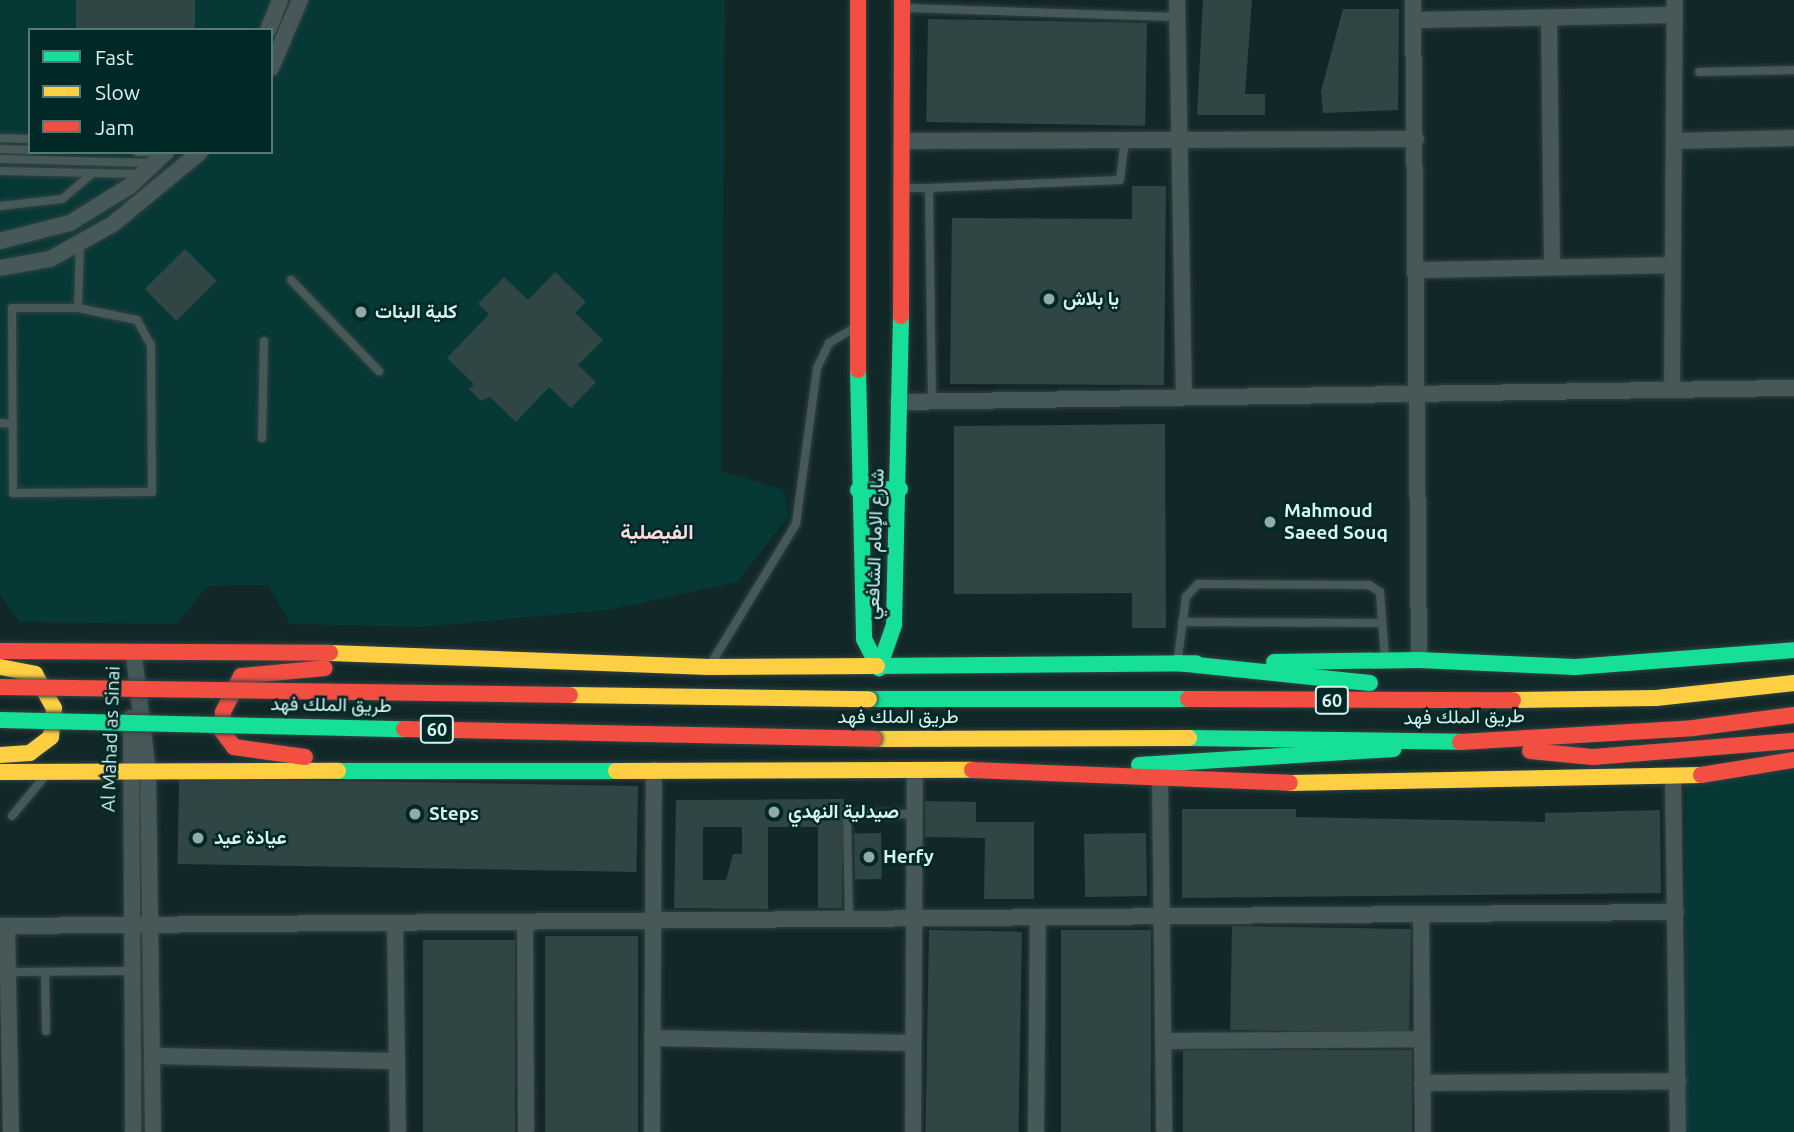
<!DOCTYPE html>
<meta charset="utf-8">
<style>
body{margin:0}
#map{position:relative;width:1794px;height:1132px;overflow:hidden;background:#122828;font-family:Ubuntu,Vazirmatn,sans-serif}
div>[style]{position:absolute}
.built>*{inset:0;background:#063836;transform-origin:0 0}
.building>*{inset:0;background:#304645;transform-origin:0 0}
.roads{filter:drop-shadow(0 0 2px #314241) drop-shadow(0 0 2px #314241)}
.lane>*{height:8px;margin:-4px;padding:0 4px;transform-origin:4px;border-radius:4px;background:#475858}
.street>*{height:16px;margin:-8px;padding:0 8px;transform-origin:8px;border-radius:8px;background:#475858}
.fast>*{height:16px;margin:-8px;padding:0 8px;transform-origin:8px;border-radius:8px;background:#16e098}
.slow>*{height:16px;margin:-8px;padding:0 8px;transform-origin:8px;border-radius:8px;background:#ffcf43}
.jam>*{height:16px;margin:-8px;padding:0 8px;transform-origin:8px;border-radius:8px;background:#f24e42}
.bridges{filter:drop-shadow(0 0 2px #314241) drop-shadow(0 0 2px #314241)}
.fast-bridge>*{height:16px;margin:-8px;padding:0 8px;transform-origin:8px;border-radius:8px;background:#16e098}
.slow-bridge>*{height:16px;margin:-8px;padding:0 8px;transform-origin:8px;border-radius:8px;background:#ffcf43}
.jam-bridge>*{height:16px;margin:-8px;padding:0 8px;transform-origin:8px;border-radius:8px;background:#f24e42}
.dots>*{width:19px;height:19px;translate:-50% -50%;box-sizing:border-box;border:4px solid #002826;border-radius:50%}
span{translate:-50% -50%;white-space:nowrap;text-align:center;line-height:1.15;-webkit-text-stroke:5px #002826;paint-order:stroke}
.shield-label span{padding:2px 5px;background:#002826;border:2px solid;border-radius:5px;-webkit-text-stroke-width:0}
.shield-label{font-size:18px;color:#d7f2f0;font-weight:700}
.poi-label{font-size:19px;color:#d7f2f0;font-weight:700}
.left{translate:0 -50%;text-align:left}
.street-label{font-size:19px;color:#d7f2f0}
.neighbourhood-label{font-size:21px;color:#fcd9dc;font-weight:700}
.legend{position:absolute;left:28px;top:28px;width:245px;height:126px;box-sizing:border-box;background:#002826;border:2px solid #567977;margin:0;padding:9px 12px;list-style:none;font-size:21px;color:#d7f2f0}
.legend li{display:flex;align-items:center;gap:14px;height:35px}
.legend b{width:35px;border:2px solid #567977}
</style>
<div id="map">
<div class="built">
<i style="clip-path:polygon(evenodd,0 0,725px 0,721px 471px,784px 490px,788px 517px,737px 582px,608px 610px,421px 627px,290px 624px,269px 585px,208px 586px,176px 624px,20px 622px,0 594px,0 0,30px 30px,271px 30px,271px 152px,30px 152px,30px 30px)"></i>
<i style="left:1794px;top:770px;width:362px;height:108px;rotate:90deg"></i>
</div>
<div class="building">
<i style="left:76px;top:0;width:119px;height:30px"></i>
<i style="clip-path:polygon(1203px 0,1252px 0,1245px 94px,1265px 94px,1265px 115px,1197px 115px)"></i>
<i style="clip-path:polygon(1343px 9px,1399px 9px,1398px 110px,1323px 113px,1321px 91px)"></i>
<i style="left:928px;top:19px;width:219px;height:103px;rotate:1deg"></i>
<i style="clip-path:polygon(1132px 186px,1166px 186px,1164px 385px,950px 384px,952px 218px,1132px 219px)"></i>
<i style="left:185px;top:249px;width:45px;height:57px;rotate:45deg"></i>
<i style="clip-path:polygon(555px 272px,586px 302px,575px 313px,603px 340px,578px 365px,596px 382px,571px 408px,549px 387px,516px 422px,490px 397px,481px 401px,469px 389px,474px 384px,447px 358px,489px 314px,478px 304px,504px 277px,528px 300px)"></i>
<i style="clip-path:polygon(1165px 424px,1166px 628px,1132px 628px,1132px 593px,954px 594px,954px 426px)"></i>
<i style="left:638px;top:786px;width:86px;height:459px;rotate:91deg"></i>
<i style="clip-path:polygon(evenodd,844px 799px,842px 908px,818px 908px,818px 827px,768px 827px,768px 909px,674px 908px,676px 800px,844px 799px,703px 827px,742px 827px,742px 854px,733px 854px,726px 880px,703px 880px,703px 827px)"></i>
<i style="clip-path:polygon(925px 801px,976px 802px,976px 822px,1034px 822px,1034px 899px,984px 899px,985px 838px,925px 837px)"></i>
<i style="clip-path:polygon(1182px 809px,1296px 809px,1296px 817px,1545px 822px,1545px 813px,1660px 810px,1661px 893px,1182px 898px)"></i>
<i style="left:881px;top:833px;width:46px;height:27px;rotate:89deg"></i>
<i style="left:1146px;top:833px;width:63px;height:62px;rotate:89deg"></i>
<i style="left:1232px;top:926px;width:179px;height:104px;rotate:1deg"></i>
<i style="left:929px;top:930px;width:93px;height:202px;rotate:1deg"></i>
<i style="left:1061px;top:930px;width:90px;height:202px"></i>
<i style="left:545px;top:936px;width:93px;height:196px"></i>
<i style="left:423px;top:940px;width:92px;height:192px"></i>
<i style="left:1412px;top:1050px;width:82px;height:229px;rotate:90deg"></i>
</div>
<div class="roads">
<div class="lane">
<i style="left:905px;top:8px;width:272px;rotate:1.9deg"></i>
<i style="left:1699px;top:72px;width:95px;rotate:-1.2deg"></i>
<i style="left:0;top:138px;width:30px;rotate:2deg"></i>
<i style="left:0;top:149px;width:30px;rotate:2deg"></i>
<i style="left:137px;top:152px;width:25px;rotate:2deg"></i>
<i style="left:0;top:159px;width:151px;rotate:1.5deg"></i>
<i style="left:0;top:171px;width:140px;rotate:1.2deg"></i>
<i style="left:904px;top:188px;width:25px"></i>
<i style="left:929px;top:188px;width:212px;rotate:89.2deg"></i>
<i style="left:929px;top:188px;width:191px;rotate:-2.4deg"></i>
<i style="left:1120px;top:180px;width:40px;rotate:-82.9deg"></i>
<i style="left:0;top:206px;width:62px;rotate:-6.4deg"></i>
<i style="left:62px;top:199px;width:40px;rotate:-40deg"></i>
<i style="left:291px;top:280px;width:127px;rotate:46deg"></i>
<i style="left:78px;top:308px;width:60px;rotate:11.5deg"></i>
<i style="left:137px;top:320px;width:29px;rotate:61deg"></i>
<i style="left:151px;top:345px;width:147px;rotate:89.6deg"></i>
<i style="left:152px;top:492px;width:139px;rotate:179.6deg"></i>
<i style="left:13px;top:493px;width:185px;rotate:-90.3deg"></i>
<i style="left:12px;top:308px;width:66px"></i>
<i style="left:78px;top:308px;width:65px;rotate:-88.2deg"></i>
<i style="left:0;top:423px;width:13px;rotate:4deg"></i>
<i style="left:262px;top:438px;width:97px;rotate:-88.8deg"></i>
<i style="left:1182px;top:622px;width:200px;rotate:0.3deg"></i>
<i style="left:1178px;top:657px;width:61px;rotate:-82.4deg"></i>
<i style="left:1186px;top:597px;width:18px;rotate:-47deg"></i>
<i style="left:1198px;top:584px;width:171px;rotate:0.3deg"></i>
<i style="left:1369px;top:585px;width:13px;rotate:32deg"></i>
<i style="left:1380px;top:592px;width:67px;rotate:85.7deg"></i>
<i style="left:712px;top:662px;width:162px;rotate:-58.7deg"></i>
<i style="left:796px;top:524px;width:157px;rotate:-82.3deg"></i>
<i style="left:817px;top:368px;width:28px;rotate:-64deg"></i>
<i style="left:829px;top:343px;width:29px;rotate:-31deg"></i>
<i style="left:12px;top:816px;width:52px;rotate:-50.5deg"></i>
<i style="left:849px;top:920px;width:106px;rotate:-91.1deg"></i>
<i style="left:847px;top:814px;width:64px"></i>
<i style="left:8px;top:972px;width:123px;rotate:-0.5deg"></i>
<i style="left:45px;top:972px;width:59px;rotate:89deg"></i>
</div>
<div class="street">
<i style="left:1177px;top:0;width:396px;rotate:89deg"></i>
<i style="left:1413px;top:0;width:660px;rotate:89.48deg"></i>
<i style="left:1549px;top:18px;width:249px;rotate:89.3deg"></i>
<i style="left:1413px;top:20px;width:262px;rotate:-1.1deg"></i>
<i style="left:268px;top:30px;width:32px;rotate:-68deg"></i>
<i style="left:271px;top:68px;width:74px;rotate:-66.9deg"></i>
<i style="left:903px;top:141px;width:513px;rotate:-0.22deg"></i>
<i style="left:1674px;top:141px;width:120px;rotate:-1.4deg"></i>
<i style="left:0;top:241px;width:72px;rotate:-14.4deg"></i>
<i style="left:70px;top:223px;width:70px;rotate:-31.7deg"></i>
<i style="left:130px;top:186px;width:50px;rotate:-43.4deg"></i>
<i style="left:0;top:268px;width:51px;rotate:-10.2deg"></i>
<i style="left:50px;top:259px;width:72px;rotate:-29.1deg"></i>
<i style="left:113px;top:224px;width:113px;rotate:-39.6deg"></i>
<i style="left:1417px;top:270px;width:256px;rotate:-1.1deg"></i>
<i style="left:1672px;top:390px;width:390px;rotate:-89.6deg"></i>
<i style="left:898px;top:402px;width:896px;rotate:-0.9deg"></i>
<i style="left:134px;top:656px;width:117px;rotate:83.1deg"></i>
<i style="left:148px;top:772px;width:360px;rotate:89.2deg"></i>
<i style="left:131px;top:718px;width:414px;rotate:89.7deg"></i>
<i style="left:1673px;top:779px;width:353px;rotate:89.2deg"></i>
<i style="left:1160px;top:781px;width:351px;rotate:89.3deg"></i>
<i style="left:1421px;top:914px;width:218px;rotate:89.5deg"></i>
<i style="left:525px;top:922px;width:210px;rotate:89.7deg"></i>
<i style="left:395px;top:923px;width:209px;rotate:89.2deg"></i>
<i style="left:0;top:926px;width:1676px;rotate:-0.48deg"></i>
<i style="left:7px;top:926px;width:206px;rotate:88.9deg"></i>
<i style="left:652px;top:1038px;width:260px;rotate:1.1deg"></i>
<i style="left:1164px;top:1041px;width:258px;rotate:-0.4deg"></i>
<i style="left:152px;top:1056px;width:245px;rotate:1.2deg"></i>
<i style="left:1422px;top:1083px;width:256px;rotate:-0.4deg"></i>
<i style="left:652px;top:1132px;width:362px;rotate:-89.7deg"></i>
<i style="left:913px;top:1132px;width:360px;rotate:-89.7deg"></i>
<i style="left:1036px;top:1132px;width:214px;rotate:-89.5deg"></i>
</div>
<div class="fast">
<i style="left:858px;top:370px;width:269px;rotate:88.7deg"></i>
<i style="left:864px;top:639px;width:33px;rotate:63deg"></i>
<i style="left:858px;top:490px;width:42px;rotate:-1.4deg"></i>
<i style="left:1274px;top:662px;width:145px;rotate:-0.8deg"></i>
<i style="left:1419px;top:660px;width:156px;rotate:2.6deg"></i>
<i style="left:1575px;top:667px;width:220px;rotate:-4.4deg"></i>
<i style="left:1177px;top:663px;width:194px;rotate:5.9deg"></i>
<i style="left:877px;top:666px;width:319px;rotate:-0.5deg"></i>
<i style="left:879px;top:668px;width:46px;rotate:-70.8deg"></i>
<i style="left:894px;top:625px;width:309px;rotate:-88.7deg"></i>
<i style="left:869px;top:699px;width:319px"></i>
<i style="left:1189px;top:738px;width:271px;rotate:0.8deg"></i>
<i style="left:1139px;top:765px;width:255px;rotate:-3.6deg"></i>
<i style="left:338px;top:771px;width:278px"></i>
</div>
<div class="slow">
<i style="left:330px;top:653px;width:379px;rotate:2.1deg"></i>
<i style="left:709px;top:667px;width:168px;rotate:-0.3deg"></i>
<i style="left:0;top:667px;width:36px;rotate:11deg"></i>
<i style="left:35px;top:674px;width:39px;rotate:61deg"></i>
<i style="left:54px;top:708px;width:29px;rotate:96deg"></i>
<i style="left:51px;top:737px;width:26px;rotate:143deg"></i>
<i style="left:30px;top:753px;width:30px;rotate:176deg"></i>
<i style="left:1513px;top:700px;width:143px;rotate:-0.8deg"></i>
<i style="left:1656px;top:698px;width:139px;rotate:-6.2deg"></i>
<i style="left:874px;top:739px;width:315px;rotate:-0.2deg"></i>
<i style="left:616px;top:771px;width:356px;rotate:-0.2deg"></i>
<i style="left:0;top:772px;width:338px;rotate:-0.2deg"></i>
<i style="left:1290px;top:783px;width:411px;rotate:-1.1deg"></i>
</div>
<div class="jam">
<i style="left:858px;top:0;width:370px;rotate:90deg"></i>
<i style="left:901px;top:316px;width:316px;rotate:-89.8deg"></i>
<i style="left:0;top:651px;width:330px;rotate:0.3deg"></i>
<i style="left:1188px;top:699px;width:325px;rotate:0.2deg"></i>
<i style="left:1460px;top:742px;width:233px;rotate:-3.4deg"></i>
<i style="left:1693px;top:728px;width:102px;rotate:-7.3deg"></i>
<i style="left:1530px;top:751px;width:63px;rotate:5.4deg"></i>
<i style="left:1593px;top:757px;width:202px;rotate:-4.6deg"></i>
<i style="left:305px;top:757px;width:72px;rotate:-172deg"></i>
<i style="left:234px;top:747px;width:20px;rotate:-127deg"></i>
<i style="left:222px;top:731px;width:19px;rotate:-87deg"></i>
<i style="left:223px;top:712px;width:40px;rotate:-63.4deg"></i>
<i style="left:241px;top:676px;width:84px;rotate:-5.4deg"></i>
<i style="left:972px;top:770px;width:318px;rotate:2.3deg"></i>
<i style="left:1701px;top:775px;width:94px;rotate:-9.2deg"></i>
</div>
</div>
<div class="bridges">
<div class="fast-bridge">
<i style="left:0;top:720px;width:404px;rotate:1.3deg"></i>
</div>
<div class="slow-bridge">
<i style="left:570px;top:695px;width:299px;rotate:0.8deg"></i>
</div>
<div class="jam-bridge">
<i style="left:0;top:687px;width:570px;rotate:0.8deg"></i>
<i style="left:404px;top:729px;width:470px;rotate:1.2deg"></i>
</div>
</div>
<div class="dots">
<i style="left:1049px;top:299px;background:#92abaa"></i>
<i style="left:361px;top:312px;background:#92abaa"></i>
<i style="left:1270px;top:522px;background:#92abaa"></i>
<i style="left:774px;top:812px;background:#92abaa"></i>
<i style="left:415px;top:814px;background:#92abaa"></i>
<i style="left:198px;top:838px;background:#92abaa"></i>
<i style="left:869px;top:857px;background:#92abaa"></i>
</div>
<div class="shield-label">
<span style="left:1332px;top:700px">60</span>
<span style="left:437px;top:729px">60</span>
</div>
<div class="poi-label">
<span class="left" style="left:1063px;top:299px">يا بلاش</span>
<span class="left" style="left:375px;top:312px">كلية البنات</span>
<span class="left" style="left:1284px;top:522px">Mahmoud<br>Saeed Souq</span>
<span class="left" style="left:788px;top:812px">صيدلية النهدي</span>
<span class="left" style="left:429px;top:814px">Steps</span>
<span class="left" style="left:214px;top:838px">عيادة عيد</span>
<span class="left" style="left:883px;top:857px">Herfy</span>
</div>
<div class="street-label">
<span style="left:875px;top:544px;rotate:-88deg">شارع الإمام الشافعي</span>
<span style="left:331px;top:705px;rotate:1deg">طريق الملك فهد</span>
<span style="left:898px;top:717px">طريق الملك فهد</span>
<span style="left:1464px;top:717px;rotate:-1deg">طريق الملك فهد</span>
<span style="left:111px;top:739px;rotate:-88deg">Al Mahad as Sinai</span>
</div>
<div class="neighbourhood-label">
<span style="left:657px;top:531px">الفيصلية</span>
</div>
<ul class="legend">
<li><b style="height:9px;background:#16e098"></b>Fast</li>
<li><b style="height:9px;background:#ffcf43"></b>Slow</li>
<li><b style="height:9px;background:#f24e42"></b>Jam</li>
</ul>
</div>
